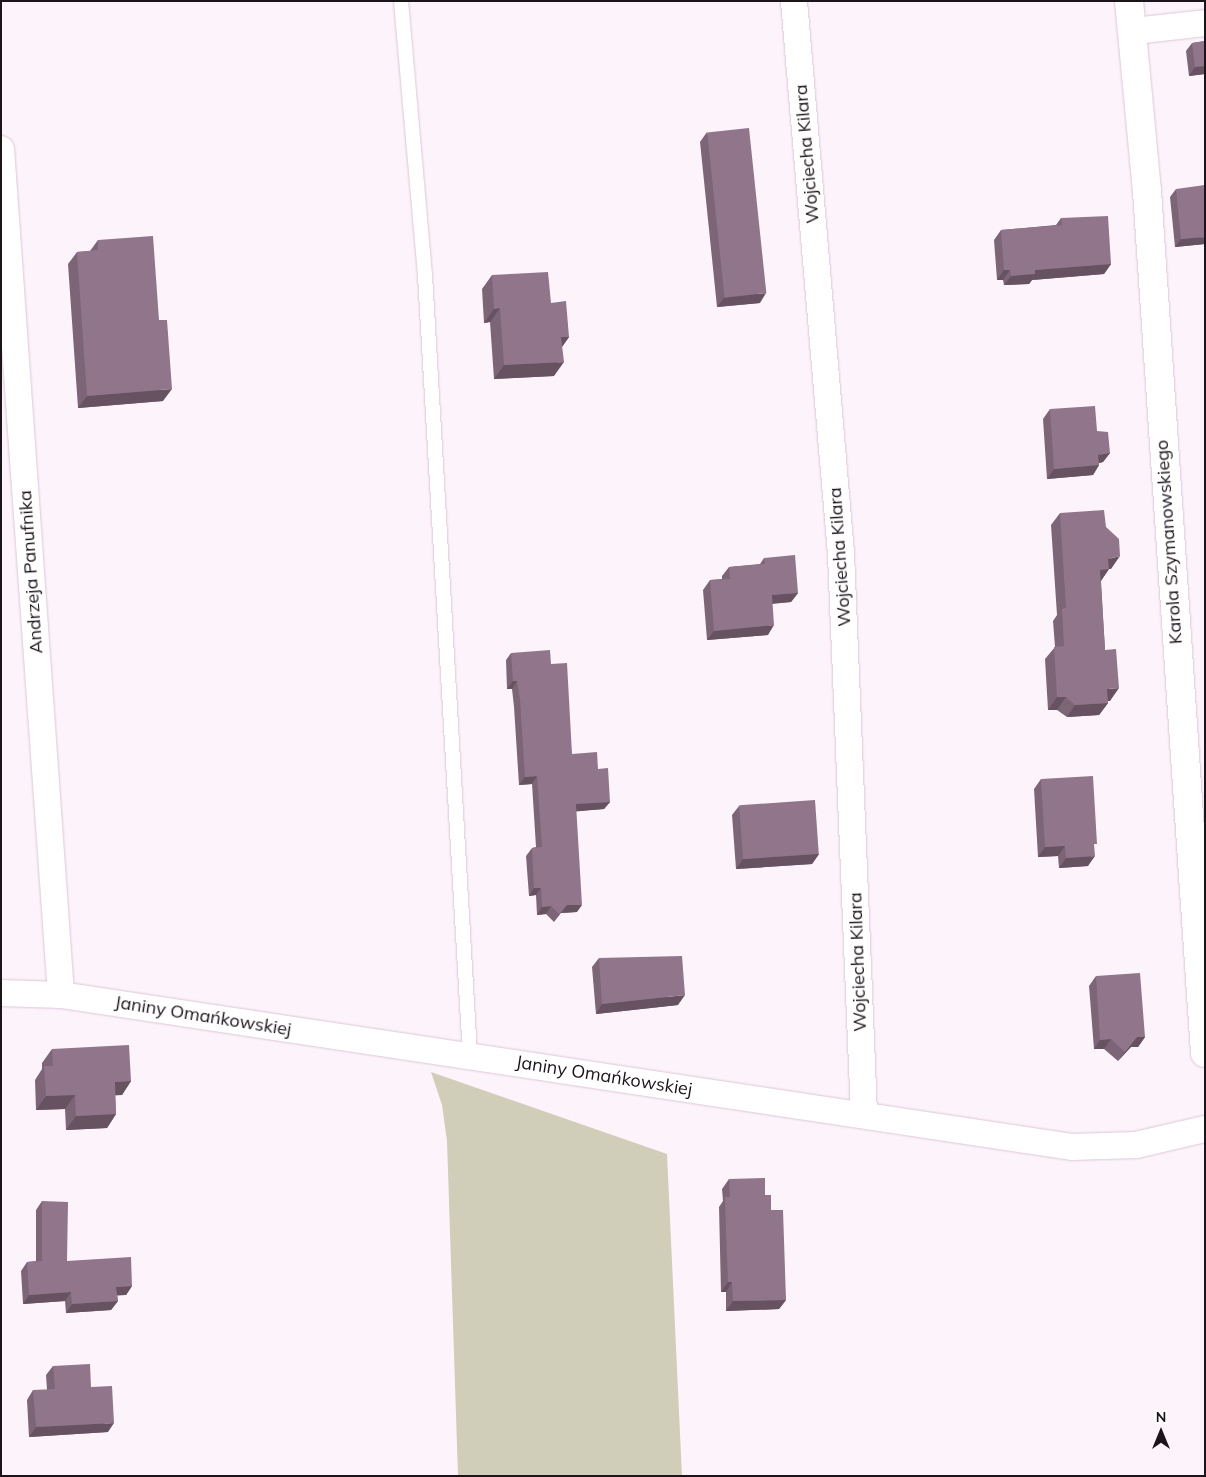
<!DOCTYPE html>
<meta charset="utf-8">
<style>
body{margin:0}
#map{position:relative;width:1206px;height:1477px;overflow:hidden;background:#fdf4fb;font-family:Mulish,sans-serif}
div>[style]{position:absolute}
.green>*{inset:0;background:#d0ceb8}
.roads{filter:drop-shadow(0 0 1px #ddc6d8) drop-shadow(0 0 1px #ddc6d8)}
.lane>*{height:14px;margin:-7px;padding:0 7px;transform-origin:7px;border-radius:7px;background:#fff}
.street>*{height:26px;margin:-13px;padding:0 13px;transform-origin:13px;border-radius:13px;background:#fff}
.secondary>*{height:28px;margin:-14px;padding:0 14px;transform-origin:14px;border-radius:14px;background:#fff}
.wall>*{inset:0;background:#7d6578}
.shaded-wall>*{inset:0;background:#665261}
.building>*{inset:0;background:#91758b;transform-origin:0 0}
span{translate:-50% -50%;white-space:nowrap;text-align:center;line-height:1.15;-webkit-text-stroke:5px #fff;paint-order:stroke}
.street-label{font-size:18px;color:#1c141b}
.frame{position:absolute;inset:0;border:2px solid #1c141b;pointer-events:none}
.north{position:absolute;left:1136px;top:1407px;width:50px;height:50px;-webkit-text-stroke:4px #fff;paint-order:stroke;rotate:0deg;font-size:14px;font-weight:700;line-height:20px;text-align:center;color:#1c141b}
.north::after{content:'';display:block;margin:auto;width:18px;height:22px;background:#1c141b;clip-path:polygon(50% 0,100% 100%,50% 72%,0 100%)}
</style>
<div id="map">
<div class="green">
<i style="clip-path:polygon(431px 1072px,667px 1154px,682px 1476px,458px 1476px,447px 1141px,442px 1105px)"></i>
</div>
<div class="roads">
<div class="lane">
<i style="left:401px;top:1px;width:275px;rotate:85deg"></i>
<i style="left:425px;top:275px;width:782px;rotate:86.7deg"></i>
</div>
<div class="street">
<i style="left:794px;top:1px;width:555px;rotate:85.14deg"></i>
<i style="left:841px;top:554px;width:561px;rotate:87.65deg"></i>
<i style="left:1134px;top:31px;width:71px;rotate:-6.4deg"></i>
<i style="left:1px;top:149px;width:848px;rotate:85.94deg"></i>
<i style="left:1px;top:993px;width:60px;rotate:1.9deg"></i>
<i style="left:61px;top:995px;width:1022px;rotate:8.55deg"></i>
<i style="left:1072px;top:1147px;width:64px;rotate:-1.8deg"></i>
<i style="left:1136px;top:1145px;width:71px;rotate:-13.1deg"></i>
</div>
<div class="secondary">
<i style="left:1129px;top:1px;width:191px;rotate:84.6deg"></i>
<i style="left:1147px;top:191px;width:864px;rotate:86.15deg"></i>
</div>
</div>
<div class="wall">
<i style="clip-path:polygon(1205px 41px,1205px 74px,1189px 76px,1186px 51px,1192px 43px)"></i>
<i style="clip-path:polygon(707px 132px,760px 303px,717px 307px,700px 142px)"></i>
<i style="clip-path:polygon(1176px 189px,1205px 244px,1175px 247px,1170px 197px)"></i>
<i style="clip-path:polygon(1061px 218px,1111px 264px,1104px 274px,1032px 280px,1029px 284px,1004px 285px,1003px 280px,997px 280px,994px 240px,1001px 230px,1056px 225px)"></i>
<i style="clip-path:polygon(98px 240px,163px 401px,78px 408px,68px 264px,77px 252px,90px 251px)"></i>
<i style="clip-path:polygon(492px 275px,551px 303px,569px 337px,562px 347px,554px 376px,494px 379px,490px 322px,484px 323px,482px 289px)"></i>
<i style="clip-path:polygon(1050px 409px,1110px 453px,1103px 462px,1099px 463px,1099px 465px,1093px 475px,1047px 479px,1043px 419px)"></i>
<i style="clip-path:polygon(1060px 513px,1106px 527px,1111px 569px,1109px 569px,1101px 581px,1105px 650px,1110px 701px,1108px 701px,1108px 703px,1099px 715px,1067px 717px,1057px 710px,1048px 710px,1045px 659px,1055px 647px,1053px 621px,1057px 615px,1051px 525px)"></i>
<i style="clip-path:polygon(764px 558px,798px 593px,791px 602px,772px 604px,768px 635px,707px 640px,703px 590px,710px 580px,722px 579px,722px 576px,729px 567px,760px 564px)"></i>
<i style="clip-path:polygon(511px 653px,551px 664px,572px 754px,598px 769px,610px 802px,604px 809px,576px 811px,577px 912px,561px 913px,554px 922px,546px 914px,537px 915px,536px 895px,529px 896px,526px 856px,532px 848px,536px 847px,532px 784px,519px 785px,514px 707px,512px 689px,507px 689px,506px 660px)"></i>
<i style="clip-path:polygon(1041px 779px,1094px 848px,1088px 866px,1059px 868px,1058px 856px,1038px 857px,1034px 789px)"></i>
<i style="clip-path:polygon(739px 806px,819px 854px,812px 864px,736px 869px,732px 815px)"></i>
<i style="clip-path:polygon(599px 958px,678px 1005px,596px 1014px,592px 967px)"></i>
<i style="clip-path:polygon(1096px 976px,1145px 1037px,1138px 1047px,1131px 1047px,1118px 1061px,1104px 1049px,1094px 1049px,1089px 986px)"></i>
<i style="clip-path:polygon(52px 1049px,131px 1081px,122px 1095px,115px 1095px,116px 1114px,107px 1128px,66px 1130px,65px 1109px,36px 1110px,35px 1080px,42px 1069px,42px 1063px)"></i>
<i style="clip-path:polygon(729px 1179px,765px 1195px,771px 1210px,786px 1300px,779px 1309px,726px 1311px,726px 1292px,721px 1292px,719px 1207px,723px 1201px,722px 1189px)"></i>
<i style="clip-path:polygon(42px 1201px,67px 1261px,132px 1286px,126px 1295px,117px 1295px,118px 1301px,111px 1310px,66px 1313px,65px 1301px,23px 1304px,21px 1271px,27px 1262px,36px 1261px,36px 1210px)"></i>
<i style="clip-path:polygon(53px 1366px,91px 1387px,108px 1432px,29px 1437px,27px 1400px,33px 1390px,47px 1390px,46px 1375px)"></i>
</div>
<div class="shaded-wall">
<i style="clip-path:polygon(1205px 66px,1205px 74px,1189px 76px,1195px 67px)"></i>
<i style="clip-path:polygon(1205px 237px,1205px 244px,1175px 247px,1181px 239px)"></i>
<i style="clip-path:polygon(1111px 264px,1104px 274px,1032px 280px,1029px 284px,1004px 285px,1011px 276px,1035px 270px)"></i>
<i style="clip-path:polygon(1004px 270px,1010px 270px,1003px 280px,997px 280px)"></i>
<i style="clip-path:polygon(766px 293px,760px 303px,717px 307px,724px 298px)"></i>
<i style="clip-path:polygon(500px 308px,490px 322px,484px 323px,494px 309px)"></i>
<i style="clip-path:polygon(561px 337px,569px 337px,559px 351px)"></i>
<i style="clip-path:polygon(564px 362px,554px 376px,494px 379px,504px 365px)"></i>
<i style="clip-path:polygon(172px 389px,163px 401px,78px 408px,87px 396px)"></i>
<i style="clip-path:polygon(1110px 453px,1103px 462px,1092px 465px,1098px 455px)"></i>
<i style="clip-path:polygon(1099px 465px,1093px 475px,1047px 479px,1054px 469px)"></i>
<i style="clip-path:polygon(1120px 556px,1111px 569px,1109px 569px,1100px 582px,1092px 582px,1108px 559px)"></i>
<i style="clip-path:polygon(798px 593px,791px 602px,765px 604px,772px 595px)"></i>
<i style="clip-path:polygon(774px 625px,768px 635px,707px 640px,714px 631px)"></i>
<i style="clip-path:polygon(513px 681px,517px 681px,512px 689px,507px 689px)"></i>
<i style="clip-path:polygon(1119px 688px,1110px 701px,1099px 701px,1107px 689px)"></i>
<i style="clip-path:polygon(1057px 697px,1066px 697px,1057px 710px,1048px 710px)"></i>
<i style="clip-path:polygon(1108px 703px,1099px 715px,1067px 717px,1075px 705px)"></i>
<i style="clip-path:polygon(537px 776px,532px 784px,519px 785px,525px 777px)"></i>
<i style="clip-path:polygon(610px 802px,604px 809px,570px 812px,576px 804px)"></i>
<i style="clip-path:polygon(1065px 846px,1058px 856px,1038px 857px,1045px 847px)"></i>
<i style="clip-path:polygon(819px 854px,812px 864px,736px 869px,743px 859px)"></i>
<i style="clip-path:polygon(1095px 856px,1088px 866px,1059px 868px,1066px 858px)"></i>
<i style="clip-path:polygon(534px 888px,541px 888px,536px 895px,529px 896px)"></i>
<i style="clip-path:polygon(567px 905px,582px 905px,577px 912px,561px 913px,554px 922px)"></i>
<i style="clip-path:polygon(551px 906px,546px 914px,537px 915px,542px 907px)"></i>
<i style="clip-path:polygon(685px 995px,678px 1005px,596px 1014px,602px 1004px)"></i>
<i style="clip-path:polygon(1137px 1037px,1145px 1037px,1138px 1047px,1131px 1047px,1118px 1061px,1125px 1052px)"></i>
<i style="clip-path:polygon(1111px 1039px,1104px 1049px,1094px 1049px,1100px 1040px)"></i>
<i style="clip-path:polygon(131px 1081px,122px 1095px,105px 1096px,115px 1082px)"></i>
<i style="clip-path:polygon(75px 1095px,65px 1109px,36px 1110px,46px 1096px)"></i>
<i style="clip-path:polygon(116px 1114px,107px 1128px,66px 1130px,76px 1116px)"></i>
<i style="clip-path:polygon(728px 1282px,732px 1282px,726px 1292px,721px 1292px)"></i>
<i style="clip-path:polygon(132px 1286px,126px 1295px,110px 1296px,116px 1287px)"></i>
<i style="clip-path:polygon(71px 1292px,65px 1301px,23px 1304px,29px 1295px)"></i>
<i style="clip-path:polygon(786px 1300px,779px 1309px,726px 1311px,733px 1301px)"></i>
<i style="clip-path:polygon(118px 1301px,111px 1310px,66px 1313px,72px 1304px)"></i>
<i style="clip-path:polygon(114px 1423px,108px 1432px,29px 1437px,36px 1427px)"></i>
</div>
<div class="building">
<i style="clip-path:polygon(1205px 41px,1205px 66px,1195px 67px,1192px 43px)"></i>
<i style="left:749px;top:128px;width:166px;height:42px;rotate:84deg"></i>
<i style="clip-path:polygon(1205px 185px,1205px 237px,1181px 239px,1176px 189px)"></i>
<i style="clip-path:polygon(1108px 216px,1111px 264px,1035px 270px,1035px 274px,1011px 276px,1010px 270px,1004px 270px,1001px 230px,1062px 225px,1061px 218px)"></i>
<i style="clip-path:polygon(153px 236px,159px 320px,167px 320px,172px 389px,87px 396px,77px 252px,98px 250px,98px 240px)"></i>
<i style="clip-path:polygon(548px 272px,551px 303px,566px 301px,569px 337px,561px 337px,564px 362px,504px 365px,500px 308px,494px 309px,492px 275px)"></i>
<i style="clip-path:polygon(1095px 406px,1097px 431px,1108px 432px,1110px 453px,1098px 455px,1099px 465px,1054px 469px,1050px 409px)"></i>
<i style="clip-path:polygon(1104px 510px,1106px 527px,1119px 539px,1120px 556px,1108px 559px,1109px 569px,1100px 570px,1105px 650px,1116px 649px,1119px 688px,1107px 689px,1108px 703px,1075px 705px,1066px 697px,1057px 697px,1054px 647px,1064px 646px,1062px 609px,1066px 608px,1060px 513px)"></i>
<i style="clip-path:polygon(795px 555px,798px 593px,772px 595px,774px 625px,714px 631px,710px 580px,730px 579px,729px 567px,765px 564px,764px 558px)"></i>
<i style="clip-path:polygon(550px 650px,551px 664px,567px 663px,572px 754px,597px 752px,598px 769px,608px 768px,610px 802px,576px 804px,582px 905px,567px 905px,559px 914px,551px 906px,542px 907px,541px 888px,534px 888px,532px 848px,542px 847px,537px 776px,525px 777px,520px 699px,517px 681px,513px 681px,511px 653px)"></i>
<i style="clip-path:polygon(1093px 776px,1097px 844px,1094px 844px,1095px 856px,1066px 858px,1065px 846px,1045px 847px,1041px 779px)"></i>
<i style="left:815px;top:800px;width:54px;height:76px;rotate:86deg"></i>
<i style="clip-path:polygon(682px 956px,685px 995px,602px 1004px,599px 958px)"></i>
<i style="clip-path:polygon(1140px 973px,1145px 1037px,1137px 1037px,1125px 1052px,1111px 1039px,1100px 1040px,1096px 976px)"></i>
<i style="clip-path:polygon(129px 1045px,131px 1081px,115px 1082px,116px 1114px,76px 1116px,75px 1095px,46px 1096px,44px 1066px,53px 1066px,52px 1049px)"></i>
<i style="clip-path:polygon(765px 1178px,765px 1195px,771px 1195px,771px 1210px,783px 1210px,786px 1300px,733px 1301px,732px 1282px,728px 1282px,726px 1233px,725px 1197px,730px 1197px,729px 1179px)"></i>
<i style="clip-path:polygon(42px 1201px,68px 1202px,67px 1261px,131px 1257px,132px 1286px,116px 1287px,118px 1301px,72px 1304px,71px 1292px,29px 1295px,27px 1262px,42px 1261px)"></i>
<i style="clip-path:polygon(90px 1364px,91px 1387px,112px 1386px,114px 1423px,36px 1427px,33px 1390px,55px 1389px,53px 1366px)"></i>
</div>
<div class="street-label">
<span style="left:807px;top:154px;rotate:-95deg">Wojciecha Kilara</span>
<span style="left:1169px;top:542px;rotate:-94deg">Karola Szymanowskiego</span>
<span style="left:840px;top:557px;rotate:-94deg">Wojciecha Kilara</span>
<span style="left:31px;top:572px;rotate:-94deg">Andrzeja Panufnika</span>
<span style="left:858px;top:962px;rotate:-92deg">Wojciecha Kilara</span>
<span style="left:203px;top:1016px;rotate:9deg">Janiny Omańkowskiej</span>
<span style="left:604px;top:1076px;rotate:9deg">Janiny Omańkowskiej</span>
</div>
<div class="frame"></div>
<div class="north">N</div>
</div>
